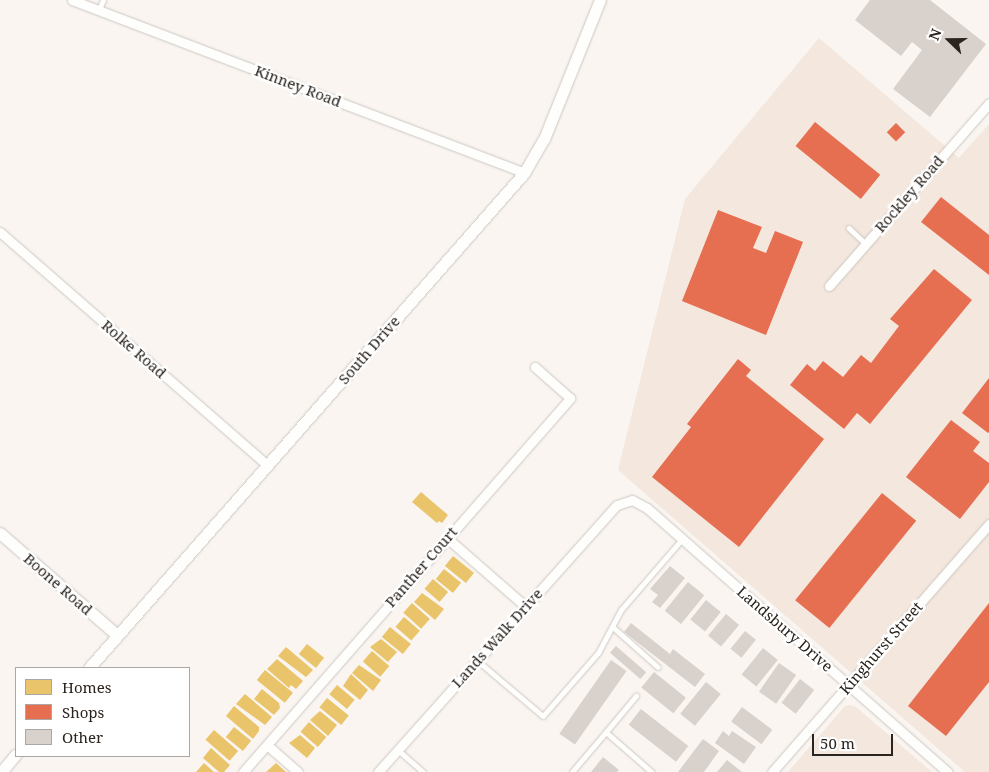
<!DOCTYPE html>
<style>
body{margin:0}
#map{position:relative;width:989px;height:772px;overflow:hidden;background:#faf5f0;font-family:"Noto Serif",serif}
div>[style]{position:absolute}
.built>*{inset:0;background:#f3e7de}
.homes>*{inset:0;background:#e9c46a;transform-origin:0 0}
.shops>*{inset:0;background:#e76f51;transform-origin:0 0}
.building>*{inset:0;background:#d8d1cc;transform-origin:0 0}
.roads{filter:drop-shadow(0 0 1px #cdc7c2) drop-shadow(0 0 1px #cdc7c2)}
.service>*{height:4.5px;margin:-2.25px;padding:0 2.25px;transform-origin:2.25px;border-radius:2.25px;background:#fefefd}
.minor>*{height:9px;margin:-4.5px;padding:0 4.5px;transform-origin:4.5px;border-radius:4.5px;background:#fefefd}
.tertiary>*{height:11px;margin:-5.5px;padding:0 5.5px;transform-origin:5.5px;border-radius:5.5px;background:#fefefd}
span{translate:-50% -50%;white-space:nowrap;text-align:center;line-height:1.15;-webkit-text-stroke:5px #fff;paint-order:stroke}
.street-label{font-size:15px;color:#2b231d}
.legend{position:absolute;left:15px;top:667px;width:175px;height:90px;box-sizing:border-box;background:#fff;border:1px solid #aaa7a5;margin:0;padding:6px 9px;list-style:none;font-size:15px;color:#2b231d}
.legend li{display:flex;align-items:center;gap:10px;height:25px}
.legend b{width:25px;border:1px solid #aaa7a5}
.north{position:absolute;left:924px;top:15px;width:50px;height:50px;-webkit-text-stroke:4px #fff;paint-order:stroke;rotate:292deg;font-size:14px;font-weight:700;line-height:20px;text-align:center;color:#2b231d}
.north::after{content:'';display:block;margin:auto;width:18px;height:22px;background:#2b231d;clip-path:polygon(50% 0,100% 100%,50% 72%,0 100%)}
.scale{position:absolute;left:812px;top:734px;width:81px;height:22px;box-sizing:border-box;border:2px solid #2b231d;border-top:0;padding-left:6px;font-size:15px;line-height:18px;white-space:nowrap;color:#2b231d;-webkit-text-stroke:4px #fff;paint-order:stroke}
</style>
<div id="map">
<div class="built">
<i style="clip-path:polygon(819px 38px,959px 158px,989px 124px,989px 772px,965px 772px,618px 470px,685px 199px)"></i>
<i style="clip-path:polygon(850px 705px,856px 707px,932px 772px,788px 772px,845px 706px)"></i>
</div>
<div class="homes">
<i style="clip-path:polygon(421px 492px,448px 515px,442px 523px,439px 521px,437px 523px,412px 502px)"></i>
<i style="left:453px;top:556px;width:27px;height:13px;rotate:39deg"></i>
<i style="left:444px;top:569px;width:22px;height:13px;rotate:39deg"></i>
<i style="left:433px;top:579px;width:20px;height:13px;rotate:41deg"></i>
<i style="clip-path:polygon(422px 593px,444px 609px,435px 620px,414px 602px)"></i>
<i style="left:412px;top:603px;width:24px;height:13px;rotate:42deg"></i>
<i style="left:404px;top:617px;width:21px;height:13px;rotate:41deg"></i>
<i style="left:390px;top:627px;width:27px;height:13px;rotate:39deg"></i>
<i style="clip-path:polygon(381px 639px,397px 652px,388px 662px,370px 647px)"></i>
<i style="left:307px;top:644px;width:22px;height:13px;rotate:39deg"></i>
<i style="clip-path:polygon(286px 647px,313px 670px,306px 677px,278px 656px)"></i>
<i style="left:372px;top:651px;width:23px;height:14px;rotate:41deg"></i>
<i style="clip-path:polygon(277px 659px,303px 681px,296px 689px,291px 685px,289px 688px,267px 669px)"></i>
<i style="clip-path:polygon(359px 665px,381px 680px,373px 691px,352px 673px)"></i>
<i style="left:265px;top:670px;width:36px;height:13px;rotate:39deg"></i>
<i style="clip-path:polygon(351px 674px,368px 690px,360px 700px,343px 686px)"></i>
<i style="left:337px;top:685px;width:23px;height:12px;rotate:40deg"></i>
<i style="clip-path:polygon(262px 689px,279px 703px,280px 708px,274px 715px,254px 699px)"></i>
<i style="clip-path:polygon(245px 694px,272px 717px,265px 725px,236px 704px)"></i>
<i style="left:327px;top:698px;width:28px;height:12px;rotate:39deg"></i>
<i style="clip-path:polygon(234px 706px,259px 727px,259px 731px,253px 739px,226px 716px)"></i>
<i style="clip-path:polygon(320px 711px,337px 725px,328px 736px,310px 720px)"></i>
<i style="left:309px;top:722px;width:23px;height:13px;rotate:41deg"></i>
<i style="left:234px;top:727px;width:22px;height:13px;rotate:39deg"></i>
<i style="left:214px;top:730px;width:32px;height:13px;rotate:41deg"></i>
<i style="clip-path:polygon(300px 735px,315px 748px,307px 758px,289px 743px)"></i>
<i style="clip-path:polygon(211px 748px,230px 765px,224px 772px,219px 772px,203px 758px)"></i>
<i style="clip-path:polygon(204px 763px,214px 772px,196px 772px)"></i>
<i style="clip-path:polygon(276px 763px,286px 772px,266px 772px)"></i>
</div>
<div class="shops">
<i style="left:815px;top:122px;width:84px;height:31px;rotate:39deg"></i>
<i style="left:896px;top:123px;width:13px;height:13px;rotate:45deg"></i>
<i style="clip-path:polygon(941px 197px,989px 235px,989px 275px,921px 222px)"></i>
<i style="clip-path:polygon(718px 210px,762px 227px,753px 248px,766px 253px,775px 231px,803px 242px,766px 335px,682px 301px)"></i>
<i style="clip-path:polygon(934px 269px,972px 300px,870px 424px,857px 413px,844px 429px,790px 385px,807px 364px,815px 371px,823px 361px,843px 377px,861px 355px,871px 363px,899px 326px,890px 319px)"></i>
<i style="clip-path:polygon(738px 359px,751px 370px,746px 376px,824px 439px,739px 547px,652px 477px,691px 427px,687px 424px)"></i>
<i style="clip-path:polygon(989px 378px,989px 432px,988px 433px,962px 413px)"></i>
<i style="clip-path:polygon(951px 420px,980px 442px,973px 451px,989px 463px,989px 482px,960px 519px,906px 477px)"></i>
<i style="left:882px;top:493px;width:44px;height:138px;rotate:39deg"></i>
<i style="clip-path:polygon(989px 603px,989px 682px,946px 736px,908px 706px)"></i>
</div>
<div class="building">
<i style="clip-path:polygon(870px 0,930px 0,986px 44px,930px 117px,893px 89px,922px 50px,912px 42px,901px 56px,855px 20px)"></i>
<i style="clip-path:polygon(670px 566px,685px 578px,660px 608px,652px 602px,658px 595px,650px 589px)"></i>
<i style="left:688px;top:582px;width:21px;height:37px;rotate:39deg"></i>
<i style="left:706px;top:600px;width:19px;height:25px;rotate:39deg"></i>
<i style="left:726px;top:614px;width:17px;height:28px;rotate:40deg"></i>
<i style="clip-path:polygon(631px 623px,670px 654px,673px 649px,705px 674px,695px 687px,624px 632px)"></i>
<i style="left:745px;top:631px;width:14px;height:23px;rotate:39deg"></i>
<i style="left:616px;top:646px;width:40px;height:9px;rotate:41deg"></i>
<i style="left:763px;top:648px;width:19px;height:34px;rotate:39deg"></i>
<i style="left:611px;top:660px;width:19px;height:90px;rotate:35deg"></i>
<i style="left:779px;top:663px;width:21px;height:35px;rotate:35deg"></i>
<i style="left:654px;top:672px;width:41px;height:20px;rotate:39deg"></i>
<i style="left:800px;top:679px;width:18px;height:30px;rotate:38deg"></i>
<i style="left:706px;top:682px;width:19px;height:41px;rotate:39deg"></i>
<i style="left:742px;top:707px;width:38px;height:18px;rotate:37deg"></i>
<i style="left:641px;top:709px;width:60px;height:20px;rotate:38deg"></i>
<i style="clip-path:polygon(723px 731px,729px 736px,732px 731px,756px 747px,744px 764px,715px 743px)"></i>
<i style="clip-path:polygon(703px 739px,719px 751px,704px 772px,678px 772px)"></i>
<i style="clip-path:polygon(603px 757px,619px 770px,617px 772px,591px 772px)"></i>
<i style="clip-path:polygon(727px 760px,742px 772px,717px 772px)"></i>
</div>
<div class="roads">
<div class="service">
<i style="left:99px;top:10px;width:11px;rotate:-68deg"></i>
<i style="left:849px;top:228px;width:23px;rotate:43deg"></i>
<i style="left:613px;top:627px;width:60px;rotate:41.6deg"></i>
<i style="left:478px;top:661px;width:85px;rotate:40.2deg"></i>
<i style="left:543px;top:716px;width:84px;rotate:-48.9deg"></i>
<i style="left:598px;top:653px;width:49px;rotate:-61.9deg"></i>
<i style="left:621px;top:610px;width:94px;rotate:-49.3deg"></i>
<i style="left:606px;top:732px;width:47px;rotate:-50.2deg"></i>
<i style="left:398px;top:750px;width:33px;rotate:41deg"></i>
<i style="left:572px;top:772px;width:52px;rotate:-49.6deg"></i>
<i style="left:606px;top:732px;width:61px;rotate:41deg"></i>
</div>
<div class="minor">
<i style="left:72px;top:0;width:484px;rotate:20.9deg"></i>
<i style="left:0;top:232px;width:356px;rotate:41.1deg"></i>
<i style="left:829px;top:286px;width:243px;rotate:-48.8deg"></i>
<i style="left:447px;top:538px;width:103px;rotate:41.1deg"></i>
<i style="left:267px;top:745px;width:41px;rotate:41.1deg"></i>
<i style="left:243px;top:772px;width:497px;rotate:-48.8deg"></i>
<i style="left:570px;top:398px;width:47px;rotate:-138.5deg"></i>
<i style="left:378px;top:772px;width:358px;rotate:-48.2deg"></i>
<i style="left:617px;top:505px;width:16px;rotate:-18deg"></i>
<i style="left:632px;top:500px;width:17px;rotate:28deg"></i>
<i style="left:647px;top:508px;width:400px;rotate:41.3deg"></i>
<i style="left:772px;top:772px;width:330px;rotate:-48.8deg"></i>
</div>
<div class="tertiary">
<i style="left:0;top:533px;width:155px;rotate:41.1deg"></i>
<i style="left:89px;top:668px;width:659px;rotate:-48.69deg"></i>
<i style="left:524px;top:173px;width:39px;rotate:-60deg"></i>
<i style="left:544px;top:139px;width:150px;rotate:-68.1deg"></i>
<i style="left:1px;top:772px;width:23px;rotate:-50deg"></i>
</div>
</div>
<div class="street-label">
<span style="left:298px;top:86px;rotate:21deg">Kinney Road</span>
<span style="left:909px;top:194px;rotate:-49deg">Rockley Road</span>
<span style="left:134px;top:349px;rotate:41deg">Rolke Road</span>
<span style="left:369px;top:350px;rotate:-49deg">South Drive</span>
<span style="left:421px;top:567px;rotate:-49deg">Panther Court</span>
<span style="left:58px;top:584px;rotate:41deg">Boone Road</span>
<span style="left:785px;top:629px;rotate:41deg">Landsbury Drive</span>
<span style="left:497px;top:638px;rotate:-48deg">Lands Walk Drive</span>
<span style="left:881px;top:648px;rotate:-49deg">Kinghurst Street</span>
</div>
<ul class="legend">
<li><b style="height:14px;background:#e9c46a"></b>Homes</li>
<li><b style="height:14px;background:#e76f51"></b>Shops</li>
<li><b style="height:14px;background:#d8d1cc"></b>Other</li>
</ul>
<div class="north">N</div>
<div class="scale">50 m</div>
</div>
